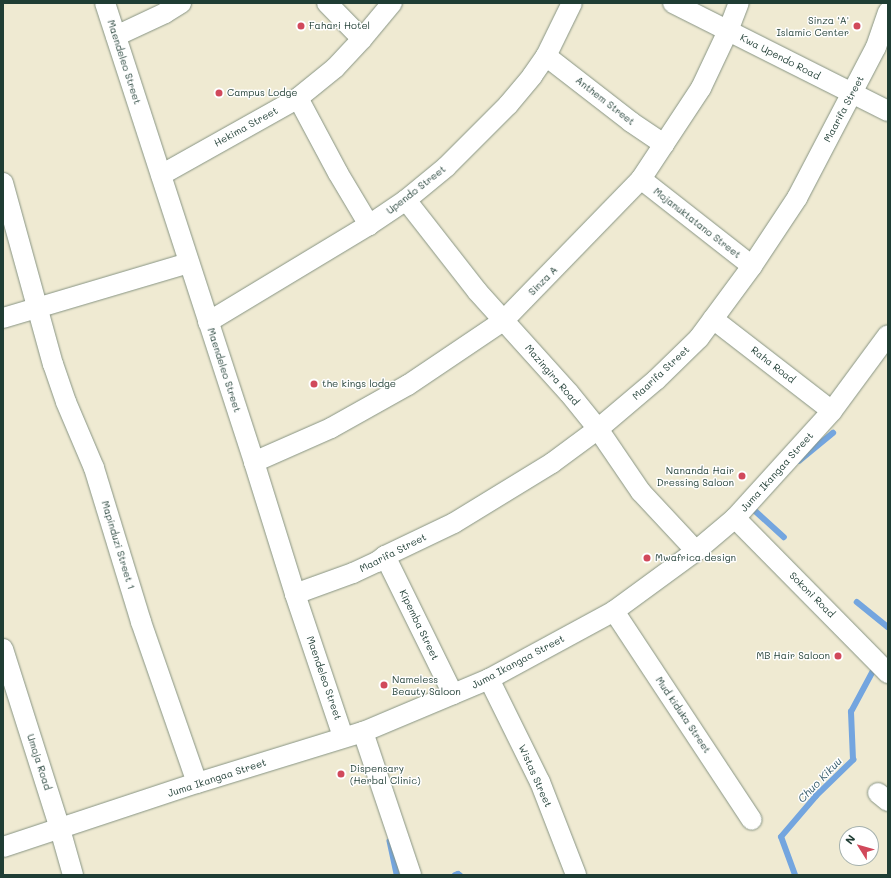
<!DOCTYPE html>
<meta charset="utf-8">
<style>
body{margin:0}
#map{position:relative;width:891px;height:878px;overflow:hidden;background:#efead2;font-family:Mali,sans-serif}
div>[style]{position:absolute}
.stream>*{height:5.5px;margin:-2.75px;padding:0 2.75px;transform-origin:2.75px;border-radius:2.75px;background:#73a5df}
.roads{filter:drop-shadow(0 0 1px #879483) drop-shadow(0 0 1px #879483)}
.minor>*{height:20px;margin:-10px;padding:0 10px;transform-origin:10px;border-radius:10px;background:#fff}
.dots>*{width:11px;height:11px;translate:-50% -50%;box-sizing:border-box;border:2px solid #fff;border-radius:50%}
span{translate:-50% -50%;white-space:nowrap;text-align:center;line-height:1.15;-webkit-text-stroke:3px #fff;paint-order:stroke}
.poi-label{font-size:10px;color:#1f3d34}
.right{translate:-100% -50%;text-align:right}
.left{translate:0 -50%;text-align:left}
.street-label{font-size:10px;color:#1f3d34}
.water-label{font-size:11px;color:#3c6170;font-style:italic}
.frame{position:absolute;inset:0;border:4px solid #1f3d34;pointer-events:none}
.north{position:absolute;left:839px;top:826px;width:40px;height:40px;box-sizing:border-box;background:#fff;border:1px solid #a5b1ae;border-radius:50%;rotate:307deg;font-size:11px;font-weight:700;line-height:16px;text-align:center;color:#1f3d34}
.north::after{content:'';display:block;margin:auto;width:14px;height:18px;background:#d1495b;clip-path:polygon(50% 0,100% 100%,50% 72%,0 100%)}
</style>
<div id="map">
<div class="stream">
<i style="left:799px;top:461px;width:44px;rotate:-39.5deg"></i>
<i style="left:750px;top:506px;width:46px;rotate:42.4deg"></i>
<i style="left:857px;top:602px;width:40px;rotate:39deg"></i>
<i style="left:390px;top:841px;width:35px;rotate:78deg"></i>
<i style="left:455px;top:875px;width:3px;rotate:-18deg"></i>
<i style="left:458px;top:874px;width:2px;rotate:27deg"></i>
<i style="left:795px;top:875px;width:40px;rotate:-110.2deg"></i>
<i style="left:781px;top:837px;width:54px;rotate:-49.5deg"></i>
<i style="left:816px;top:796px;width:52px;rotate:-44.2deg"></i>
<i style="left:853px;top:760px;width:48px;rotate:-92.4deg"></i>
<i style="left:851px;top:712px;width:47px;rotate:-61.8deg"></i>
</div>
<div class="roads">
<div class="minor">
<i style="left:105px;top:3px;width:483px;rotate:72deg"></i>
<i style="left:254px;top:462px;width:138px;rotate:72.7deg"></i>
<i style="left:295px;top:594px;width:151px;rotate:71.4deg"></i>
<i style="left:327px;top:3px;width:50px;rotate:45.8deg"></i>
<i style="left:673px;top:3px;width:241px;rotate:26.7deg"></i>
<i style="left:116px;top:36px;width:54px;rotate:-25.1deg"></i>
<i style="left:165px;top:13px;width:19px;rotate:-32deg"></i>
<i style="left:546px;top:56px;width:108px;rotate:37.8deg"></i>
<i style="left:631px;top:122px;width:40px;rotate:34deg"></i>
<i style="left:298px;top:98px;width:85px;rotate:61.9deg"></i>
<i style="left:338px;top:173px;width:61px;rotate:59.2deg"></i>
<i style="left:161px;top:175px;width:157px;rotate:-29.3deg"></i>
<i style="left:298px;top:98px;width:48px;rotate:-39deg"></i>
<i style="left:335px;top:68px;width:40px;rotate:-47deg"></i>
<i style="left:362px;top:39px;width:47px;rotate:-50.2deg"></i>
<i style="left:641px;top:179px;width:141px;rotate:38.1deg"></i>
<i style="left:3px;top:183px;width:188px;rotate:74.6deg"></i>
<i style="left:53px;top:364px;width:40px;rotate:71.1deg"></i>
<i style="left:66px;top:402px;width:72px;rotate:67deg"></i>
<i style="left:94px;top:468px;width:161px;rotate:73deg"></i>
<i style="left:141px;top:622px;width:170px;rotate:70.8deg"></i>
<i style="left:406px;top:200px;width:115px;rotate:52deg"></i>
<i style="left:477px;top:291px;width:137px;rotate:48deg"></i>
<i style="left:569px;top:393px;width:46px;rotate:51.1deg"></i>
<i style="left:598px;top:429px;width:76px;rotate:55.7deg"></i>
<i style="left:641px;top:492px;width:81px;rotate:47deg"></i>
<i style="left:3px;top:318px;width:194px;rotate:-16.5deg"></i>
<i style="left:713px;top:319px;width:150px;rotate:37.7deg"></i>
<i style="left:208px;top:322px;width:188px;rotate:-31.1deg"></i>
<i style="left:369px;top:225px;width:45px;rotate:-34deg"></i>
<i style="left:406px;top:200px;width:52px;rotate:-39.5deg"></i>
<i style="left:446px;top:167px;width:88px;rotate:-45deg"></i>
<i style="left:508px;top:105px;width:38px;rotate:-50deg"></i>
<i style="left:532px;top:76px;width:24px;rotate:-55deg"></i>
<i style="left:546px;top:56px;width:59px;rotate:-63.9deg"></i>
<i style="left:254px;top:462px;width:84px;rotate:-23.8deg"></i>
<i style="left:331px;top:428px;width:88px;rotate:-29.2deg"></i>
<i style="left:408px;top:385px;width:115px;rotate:-34deg"></i>
<i style="left:503px;top:321px;width:198px;rotate:-45.8deg"></i>
<i style="left:641px;top:179px;width:109px;rotate:-56.6deg"></i>
<i style="left:701px;top:88px;width:63px;rotate:-64.7deg"></i>
<i style="left:728px;top:31px;width:30px;rotate:-69deg"></i>
<i style="left:735px;top:518px;width:218px;rotate:45.4deg"></i>
<i style="left:385px;top:556px;width:154px;rotate:63.8deg"></i>
<i style="left:295px;top:594px;width:62px;rotate:-19.9deg"></i>
<i style="left:353px;top:573px;width:26px;rotate:-25deg"></i>
<i style="left:377px;top:562px;width:10px;rotate:-37deg"></i>
<i style="left:385px;top:556px;width:76px;rotate:-25.6deg"></i>
<i style="left:454px;top:523px;width:115px;rotate:-31.5deg"></i>
<i style="left:552px;top:463px;width:57px;rotate:-36.5deg"></i>
<i style="left:598px;top:429px;width:76px;rotate:-40.2deg"></i>
<i style="left:656px;top:380px;width:60px;rotate:-44.3deg"></i>
<i style="left:699px;top:338px;width:89px;rotate:-53.6deg"></i>
<i style="left:752px;top:266px;width:82px;rotate:-56.5deg"></i>
<i style="left:797px;top:198px;width:170px;rotate:-62.4deg"></i>
<i style="left:876px;top:47px;width:37px;rotate:-71deg"></i>
<i style="left:614px;top:611px;width:250px;rotate:56.6deg"></i>
<i style="left:3px;top:649px;width:189px;rotate:72.4deg"></i>
<i style="left:60px;top:829px;width:48px;rotate:74.2deg"></i>
<i style="left:489px;top:679px;width:115px;rotate:63.7deg"></i>
<i style="left:540px;top:782px;width:100px;rotate:68.8deg"></i>
<i style="left:363px;top:732px;width:151px;rotate:71.4deg"></i>
<i style="left:878px;top:793px;width:13px;rotate:39deg"></i>
<i style="left:3px;top:847px;width:204px;rotate:-18.3deg"></i>
<i style="left:197px;top:783px;width:174px;rotate:-17.1deg"></i>
<i style="left:363px;top:732px;width:137px;rotate:-22.8deg"></i>
<i style="left:489px;top:679px;width:142px;rotate:-28.5deg"></i>
<i style="left:614px;top:611px;width:102px;rotate:-36.2deg"></i>
<i style="left:696px;top:551px;width:51px;rotate:-40.2deg"></i>
<i style="left:735px;top:518px;width:144px;rotate:-47.8deg"></i>
<i style="left:832px;top:411px;width:94px;rotate:-53.6deg"></i>
</div>
</div>
<div class="dots">
<i style="left:301px;top:26px;background:#d1495b"></i>
<i style="left:857px;top:26px;background:#d1495b"></i>
<i style="left:219px;top:93px;background:#d1495b"></i>
<i style="left:314px;top:384px;background:#d1495b"></i>
<i style="left:742px;top:476px;background:#d1495b"></i>
<i style="left:647px;top:558px;background:#d1495b"></i>
<i style="left:838px;top:656px;background:#d1495b"></i>
<i style="left:384px;top:685px;background:#d1495b"></i>
<i style="left:341px;top:774px;background:#d1495b"></i>
</div>
<div class="poi-label">
<span class="right" style="left:849px;top:26px">Sinza ‘A'<br>Islamic Center</span>
<span class="left" style="left:309px;top:26px">Fahari Hotel</span>
<span class="left" style="left:227px;top:93px">Campus Lodge</span>
<span class="left" style="left:322px;top:384px">the kings lodge</span>
<span class="right" style="left:734px;top:476px">Nananda Hair<br>Dressing Saloon</span>
<span class="left" style="left:655px;top:558px">Mwafrica design</span>
<span class="right" style="left:830px;top:656px">MB Hair Saloon</span>
<span class="left" style="left:392px;top:685px">Nameless<br>Beauty Saloon</span>
<span class="left" style="left:350px;top:774px">Dispensary<br>(Herbal Clinic)</span>
</div>
<div class="street-label">
<span style="left:780px;top:57px;rotate:27deg">Kwa Upendo Road</span>
<span style="left:124px;top:62px;rotate:72deg">Maendeleo Street</span>
<span style="left:605px;top:101px;rotate:38deg">Anthem Street</span>
<span style="left:844px;top:109px;rotate:-62deg">Maarifa Street</span>
<span style="left:246px;top:127px;rotate:-29deg">Hekima Street</span>
<span style="left:416px;top:190px;rotate:-38deg">Upendo Street</span>
<span style="left:697px;top:223px;rotate:38deg">Mojanuktatano Street</span>
<span style="left:543px;top:281px;rotate:-45deg">Sinza A</span>
<span style="left:773px;top:365px;rotate:38deg">Raha Road</span>
<span style="left:224px;top:370px;rotate:72deg">Maendeleo Street</span>
<span style="left:661px;top:373px;rotate:-43deg">Maarifa Street</span>
<span style="left:552px;top:375px;rotate:49deg">Mazingira Road</span>
<span style="left:777px;top:472px;rotate:-48deg">Juma Ikangaa Street</span>
<span style="left:118px;top:545px;rotate:73deg">Mapinduzi Street 1</span>
<span style="left:393px;top:553px;rotate:-27deg">Maarifa Street</span>
<span style="left:812px;top:595px;rotate:45deg">Sokoni Road</span>
<span style="left:419px;top:625px;rotate:64deg">Kipemba Street</span>
<span style="left:518px;top:662px;rotate:-28deg">Juma Ikangaa Street</span>
<span style="left:324px;top:678px;rotate:71deg">Maendeleo Street</span>
<span style="left:683px;top:715px;rotate:56deg">Mud kiduka Street</span>
<span style="left:39px;top:762px;rotate:72deg">Umoja Road</span>
<span style="left:535px;top:776px;rotate:66deg">Wistas Street</span>
<span style="left:217px;top:778px;rotate:-18deg">Juma Ikangaa Street</span>
</div>
<div class="water-label">
<span style="left:820px;top:780px;rotate:-46deg">Chuo Kikuu</span>
</div>
<div class="frame"></div>
<div class="north">N</div>
</div>
